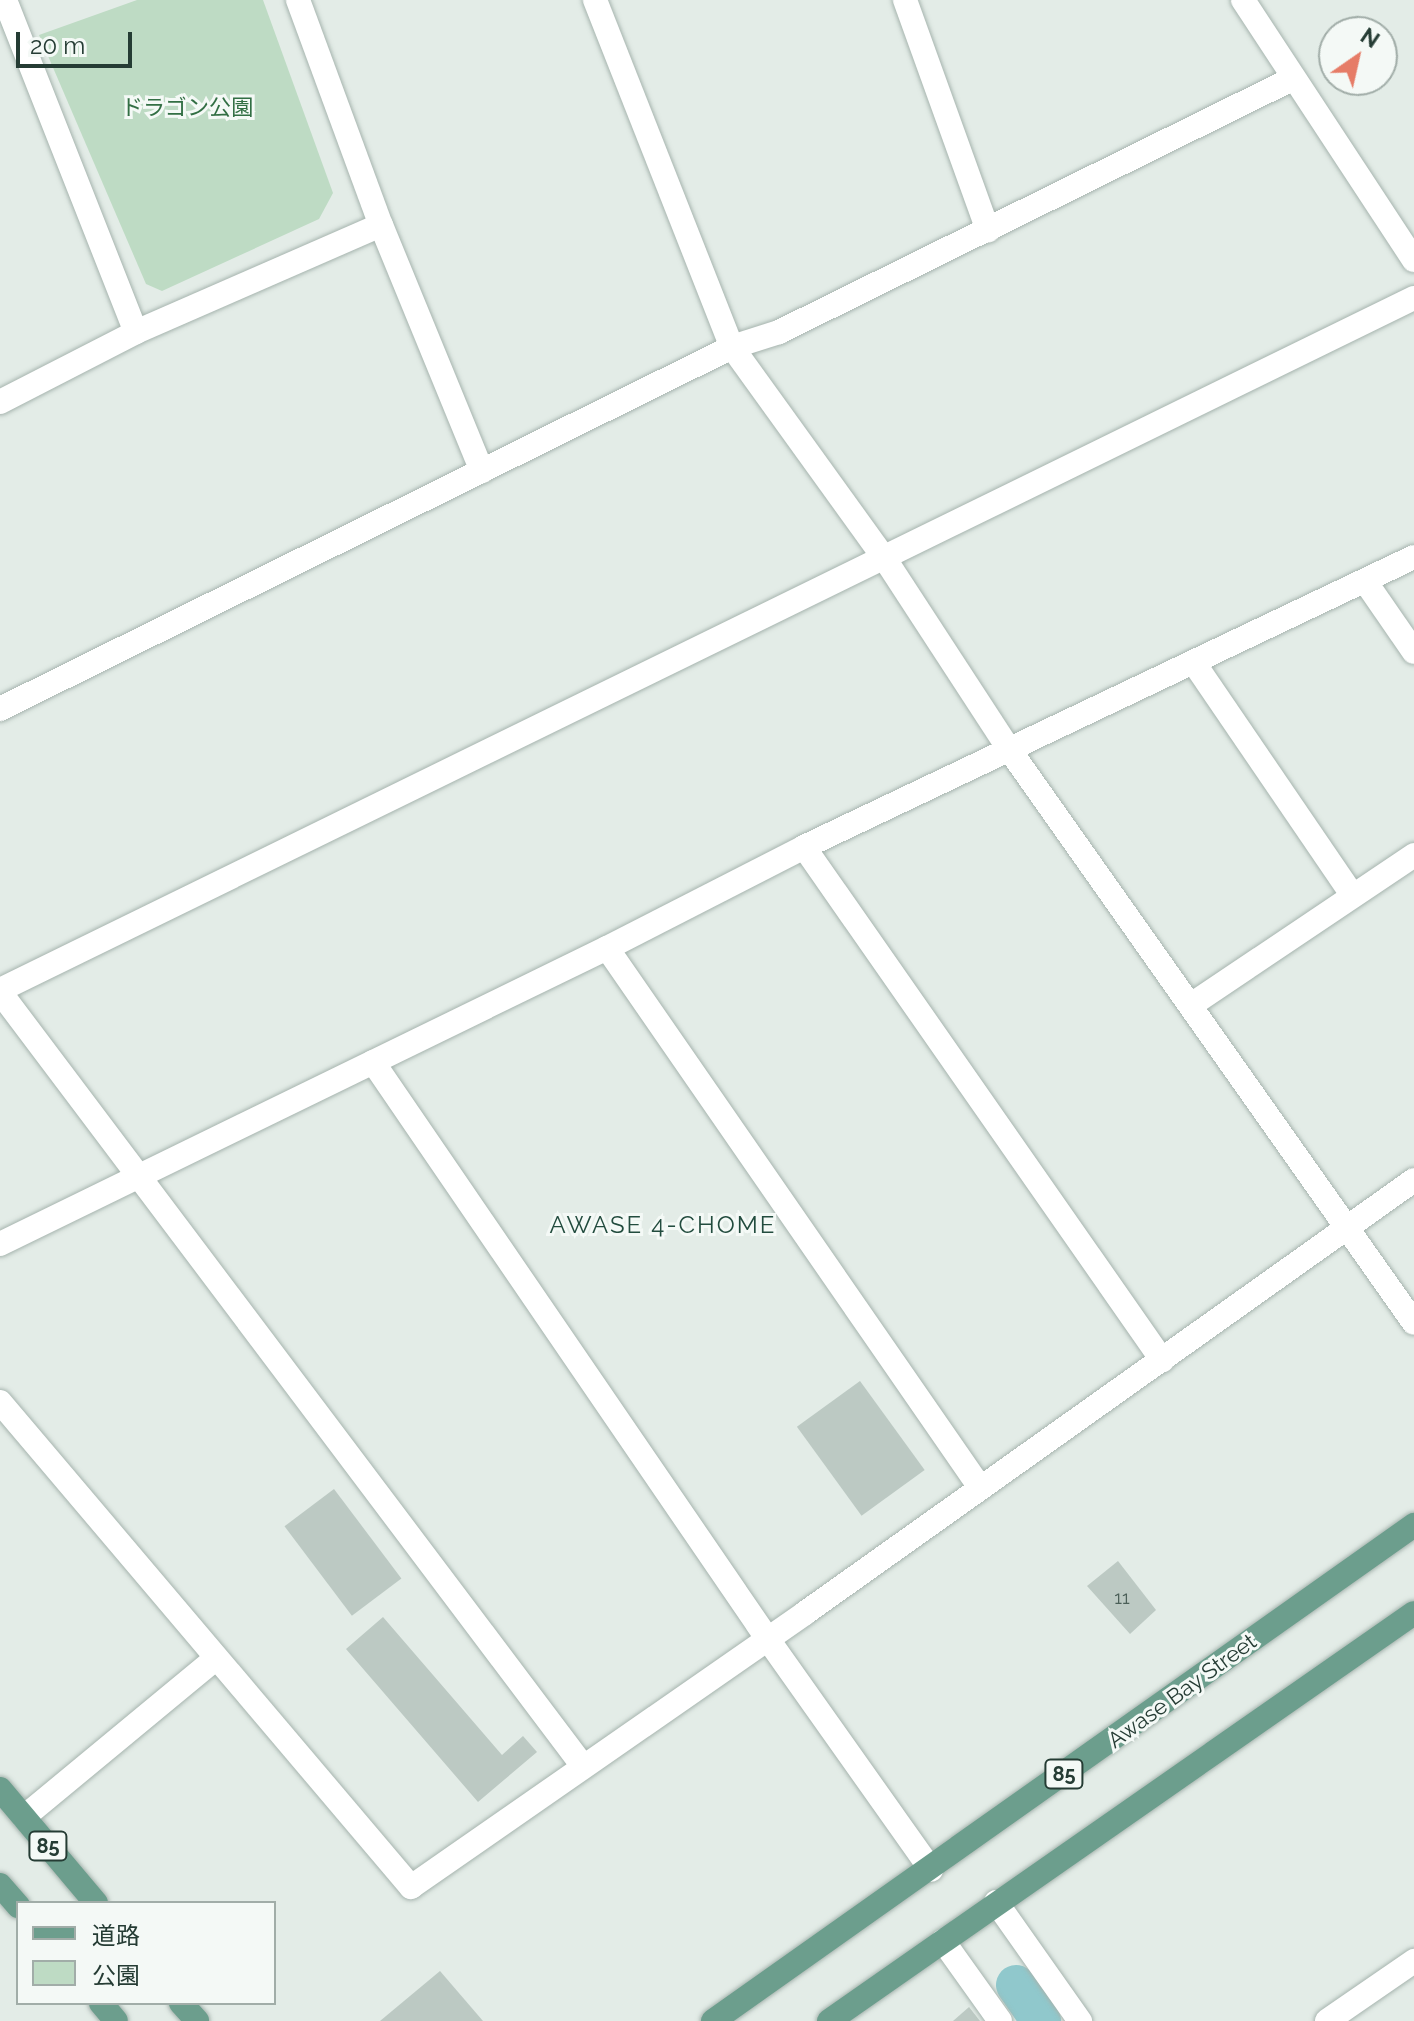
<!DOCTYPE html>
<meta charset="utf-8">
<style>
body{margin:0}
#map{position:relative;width:1414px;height:2021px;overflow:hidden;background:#e3ece7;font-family:Raleway,"Noto Sans JP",sans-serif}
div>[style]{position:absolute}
.green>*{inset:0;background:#bedbc4}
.canal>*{height:40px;margin:-20px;padding:0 20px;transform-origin:20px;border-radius:20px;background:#90c8cc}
.building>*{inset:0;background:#bcc9c3;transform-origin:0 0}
.roads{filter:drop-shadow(0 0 2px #a6b4ae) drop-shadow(0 0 2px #a6b4ae)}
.street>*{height:24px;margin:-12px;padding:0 12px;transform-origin:12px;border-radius:12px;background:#fff}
.secondary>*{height:24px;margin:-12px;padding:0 12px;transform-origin:12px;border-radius:12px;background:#fff}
.primary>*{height:24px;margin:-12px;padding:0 12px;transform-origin:12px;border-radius:12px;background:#6c9e8d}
span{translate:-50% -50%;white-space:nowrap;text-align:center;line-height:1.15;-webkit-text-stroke:6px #f4f9f6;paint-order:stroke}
.number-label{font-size:18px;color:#4b5f58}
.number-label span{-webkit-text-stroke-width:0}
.shield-label span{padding:2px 6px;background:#f4f9f6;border:2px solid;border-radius:6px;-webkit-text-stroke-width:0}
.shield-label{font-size:20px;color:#253c34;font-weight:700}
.park-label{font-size:22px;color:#326f44}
.street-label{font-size:22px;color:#253c34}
.neighbourhood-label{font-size:24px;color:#224c3e;letter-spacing:2px}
.legend{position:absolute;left:16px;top:1901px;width:260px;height:104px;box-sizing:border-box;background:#f4f9f6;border:2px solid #a1ada8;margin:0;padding:10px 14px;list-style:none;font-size:24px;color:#253c34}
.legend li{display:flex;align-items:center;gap:16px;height:40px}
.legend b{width:40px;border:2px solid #a1ada8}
.north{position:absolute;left:1318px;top:16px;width:80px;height:80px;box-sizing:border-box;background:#f4f9f6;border:2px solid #a1ada8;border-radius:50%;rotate:34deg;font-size:22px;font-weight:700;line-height:32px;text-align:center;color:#253c34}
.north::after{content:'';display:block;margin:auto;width:28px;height:36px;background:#e67c67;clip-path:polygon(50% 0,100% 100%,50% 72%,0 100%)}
.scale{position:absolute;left:16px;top:32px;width:116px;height:36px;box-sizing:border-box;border:4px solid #253c34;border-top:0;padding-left:10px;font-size:24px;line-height:28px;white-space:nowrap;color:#253c34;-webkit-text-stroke:6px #f4f9f6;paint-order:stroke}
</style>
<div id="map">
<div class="green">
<i style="clip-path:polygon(137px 0,263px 0,333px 193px,319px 219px,162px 291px,146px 284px,39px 35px)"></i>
</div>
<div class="canal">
<i style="left:1016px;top:1985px;width:44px;rotate:55.2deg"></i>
</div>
<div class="building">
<i style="left:860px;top:1381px;width:110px;height:78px;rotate:54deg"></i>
<i style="left:334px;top:1489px;width:112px;height:62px;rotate:53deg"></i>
<i style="clip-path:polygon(1118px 1561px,1156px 1610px,1130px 1634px,1087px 1586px)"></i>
<i style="clip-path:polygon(383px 1617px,502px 1755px,523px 1736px,537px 1752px,478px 1802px,346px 1649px)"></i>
<i style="clip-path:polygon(440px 1971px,483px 2021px,380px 2021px)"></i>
<i style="clip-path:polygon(969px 2007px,980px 2021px,953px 2021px)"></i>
</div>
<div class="roads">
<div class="street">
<i style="left:5px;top:0;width:357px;rotate:68.5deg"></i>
<i style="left:298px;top:0;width:240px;rotate:69.8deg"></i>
<i style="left:381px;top:225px;width:266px;rotate:67.7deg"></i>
<i style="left:905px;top:0;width:245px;rotate:70.2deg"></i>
<i style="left:1243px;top:0;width:311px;rotate:56.7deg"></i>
<i style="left:732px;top:347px;width:49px;rotate:-17.7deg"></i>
<i style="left:779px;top:332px;width:574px;rotate:-26.25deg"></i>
<i style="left:0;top:402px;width:153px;rotate:-27.2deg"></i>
<i style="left:136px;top:332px;width:267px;rotate:-23.6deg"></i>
<i style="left:1365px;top:581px;width:86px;rotate:55.4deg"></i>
<i style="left:1194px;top:663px;width:281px;rotate:55.7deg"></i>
<i style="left:804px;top:847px;width:626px;rotate:55.09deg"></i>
<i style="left:607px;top:948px;width:654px;rotate:55.34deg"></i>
<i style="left:0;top:990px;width:1574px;rotate:-26.08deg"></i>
<i style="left:0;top:992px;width:968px;rotate:53.02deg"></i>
<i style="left:1191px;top:1005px;width:269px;rotate:-33.9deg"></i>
<i style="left:373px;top:1062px;width:698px;rotate:55.63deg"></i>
<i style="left:767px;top:1638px;width:284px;rotate:54.7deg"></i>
<i style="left:0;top:1244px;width:675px;rotate:-26deg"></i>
<i style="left:607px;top:948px;width:221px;rotate:-27.1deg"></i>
<i style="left:804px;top:847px;width:675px;rotate:-25.43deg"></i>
<i style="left:0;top:1402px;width:636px;rotate:49.72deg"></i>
<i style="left:411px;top:1887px;width:480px;rotate:-34.8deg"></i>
<i style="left:805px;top:1613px;width:747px;rotate:-35.41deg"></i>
<i style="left:24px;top:1817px;width:248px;rotate:-39.6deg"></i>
<i style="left:996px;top:1902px;width:146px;rotate:54.8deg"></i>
<i style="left:943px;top:1941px;width:98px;rotate:54.5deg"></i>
<i style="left:1327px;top:2021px;width:106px;rotate:-34.6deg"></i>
</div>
<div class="secondary">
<i style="left:595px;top:0;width:373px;rotate:68.5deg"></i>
<i style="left:732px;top:347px;width:261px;rotate:54.2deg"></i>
<i style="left:885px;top:559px;width:227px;rotate:56.9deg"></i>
<i style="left:1009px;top:749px;width:702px;rotate:54.79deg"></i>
<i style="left:0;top:709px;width:817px;rotate:-26.31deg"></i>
</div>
<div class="primary">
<i style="left:0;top:1789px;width:149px;rotate:49.9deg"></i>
<i style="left:0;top:1885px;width:28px;rotate:49deg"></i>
<i style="left:101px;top:2003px;width:23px;rotate:50deg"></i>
<i style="left:181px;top:2003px;width:24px;rotate:48deg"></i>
<i style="left:713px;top:2021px;width:859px;rotate:-35.28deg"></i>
<i style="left:829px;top:2021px;width:713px;rotate:-34.89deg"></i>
</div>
</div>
<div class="number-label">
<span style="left:1122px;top:1598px">11</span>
</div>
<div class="shield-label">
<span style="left:1064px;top:1774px">85</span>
<span style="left:48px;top:1846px">85</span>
</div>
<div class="park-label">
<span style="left:187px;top:108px">ドラゴン公園</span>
</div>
<div class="street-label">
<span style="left:1182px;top:1691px;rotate:-36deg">Awase Bay Street</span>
</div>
<div class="neighbourhood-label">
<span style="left:663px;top:1225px">AWASE 4-CHOME</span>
</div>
<ul class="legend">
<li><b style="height:10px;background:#6c9e8d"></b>道路</li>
<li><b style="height:22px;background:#bedbc4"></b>公園</li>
</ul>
<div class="north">N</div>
<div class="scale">20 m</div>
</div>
